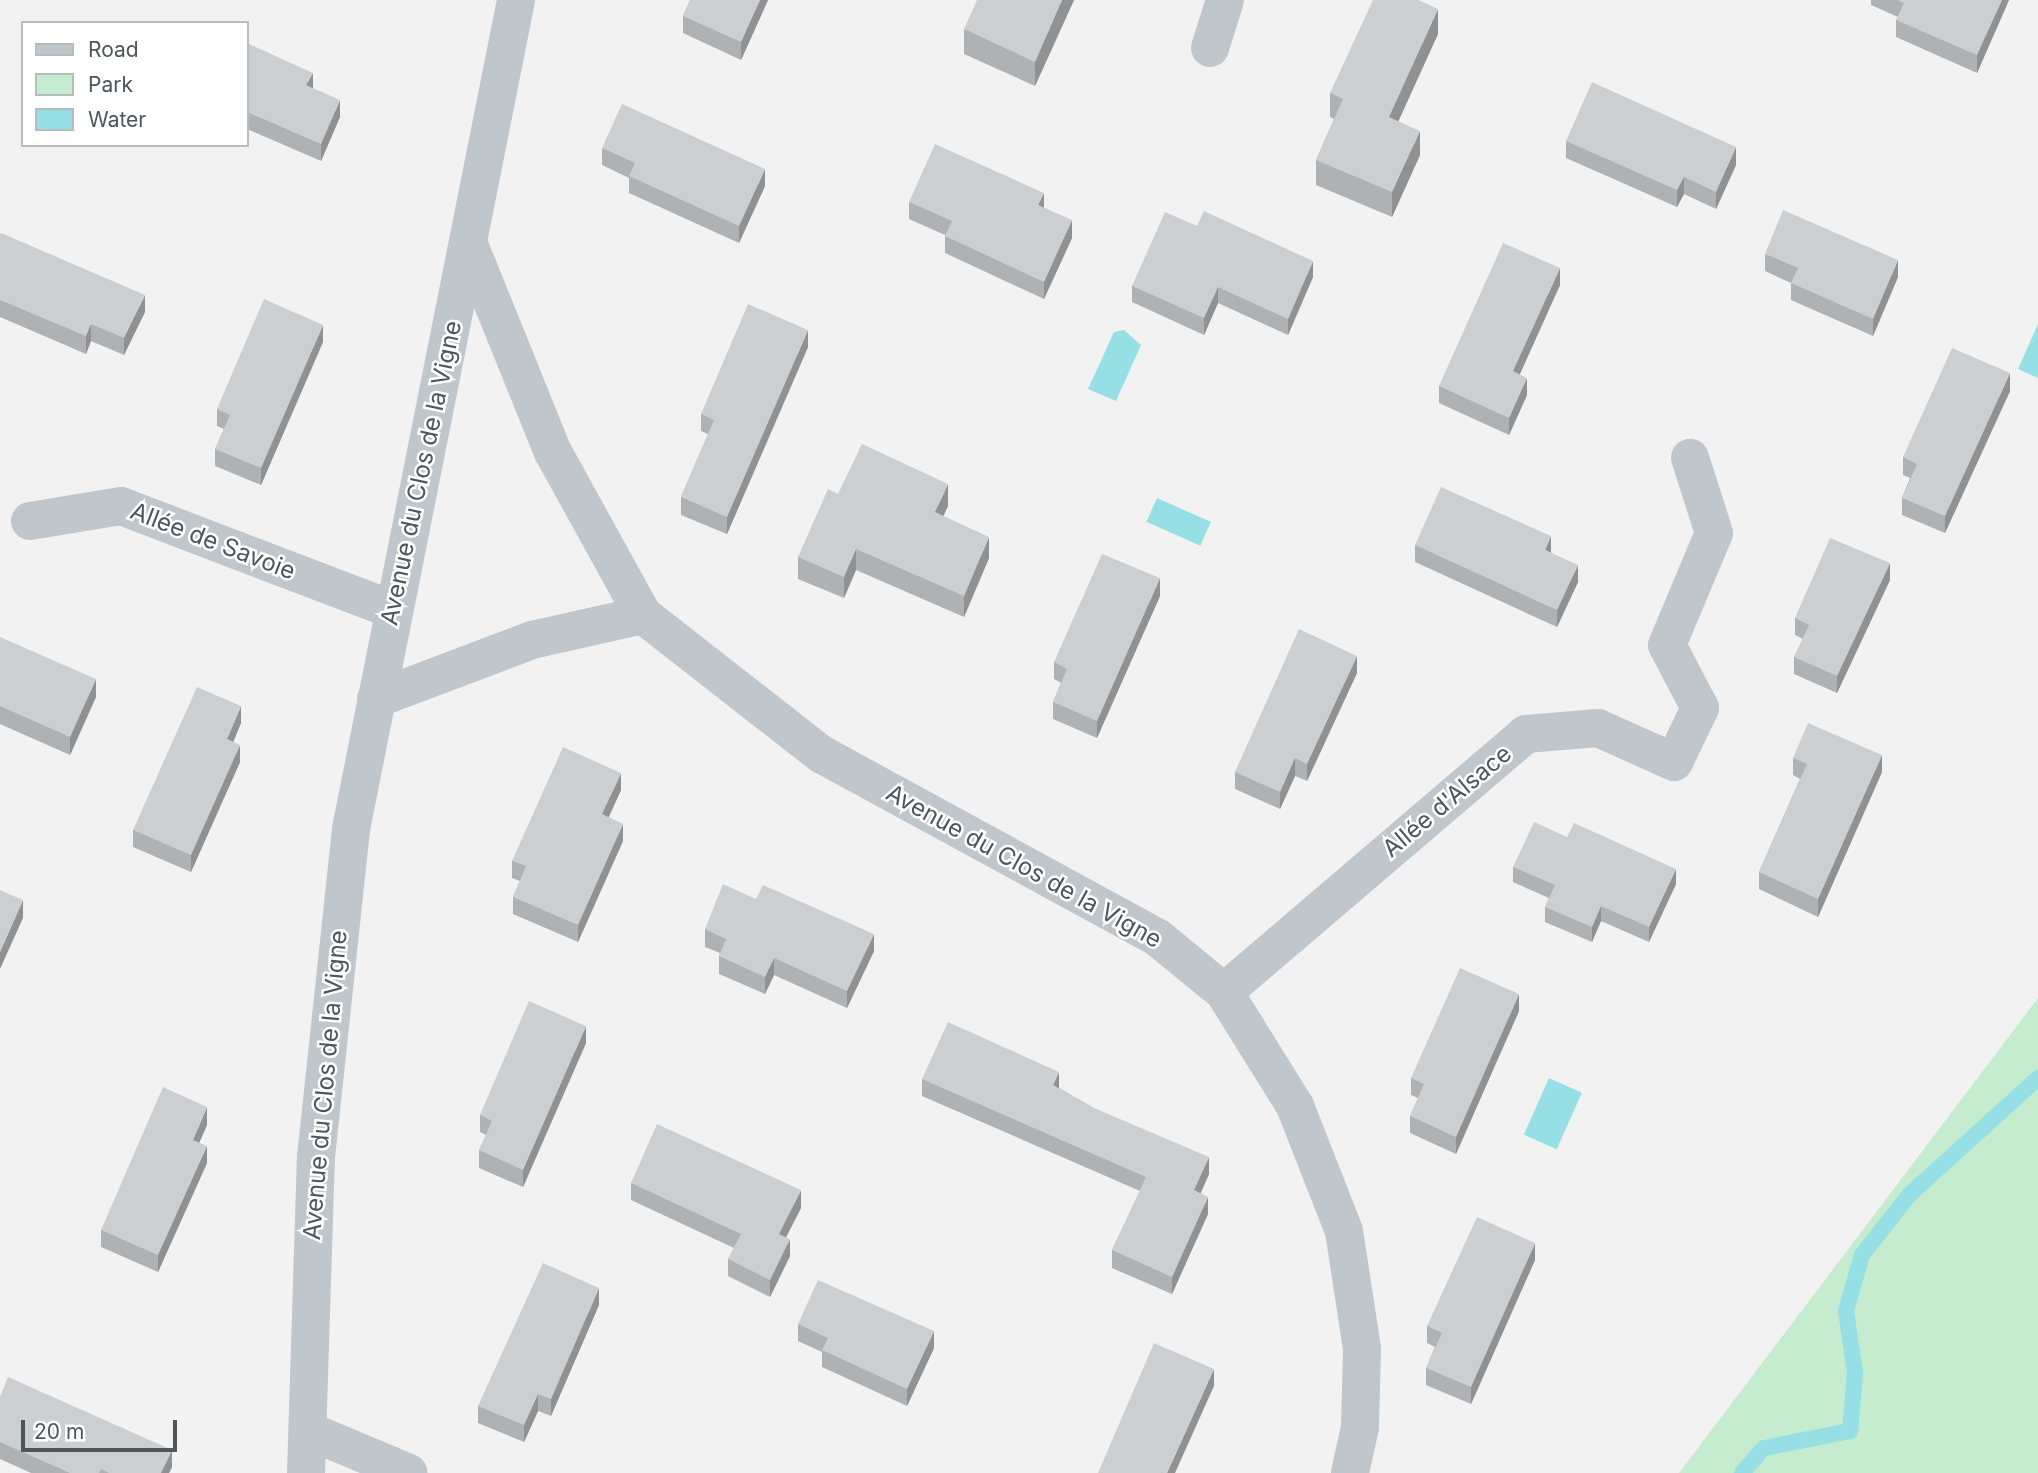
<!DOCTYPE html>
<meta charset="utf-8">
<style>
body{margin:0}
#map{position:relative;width:2038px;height:1473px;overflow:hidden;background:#f3f2f2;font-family:Inter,sans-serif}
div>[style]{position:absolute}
.green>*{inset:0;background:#c5ecce}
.water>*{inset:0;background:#96e0e5;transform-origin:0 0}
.stream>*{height:16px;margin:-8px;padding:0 8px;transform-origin:8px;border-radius:8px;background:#96e0e5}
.minor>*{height:38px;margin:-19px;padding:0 19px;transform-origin:19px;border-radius:19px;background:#bfc7cd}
.wall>*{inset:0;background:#afb2b5}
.shaded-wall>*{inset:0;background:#8f9193}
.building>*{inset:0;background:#cccfd2}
span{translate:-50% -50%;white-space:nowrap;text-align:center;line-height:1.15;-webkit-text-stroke:5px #fff;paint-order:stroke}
.street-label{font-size:24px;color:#4b575d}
.legend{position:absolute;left:21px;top:21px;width:228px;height:126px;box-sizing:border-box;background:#fff;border:2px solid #b7bcbe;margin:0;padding:9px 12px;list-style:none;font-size:21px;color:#4b575d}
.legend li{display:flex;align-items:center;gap:14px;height:35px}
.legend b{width:35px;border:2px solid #b7bcbe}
.scale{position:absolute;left:21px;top:1420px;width:156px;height:32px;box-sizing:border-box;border:4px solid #4b575d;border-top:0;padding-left:9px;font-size:21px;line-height:24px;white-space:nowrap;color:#4b575d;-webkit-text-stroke:5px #fff;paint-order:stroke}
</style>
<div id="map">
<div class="green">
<i style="clip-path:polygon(2038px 998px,2038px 1473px,1679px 1473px)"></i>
</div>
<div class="water">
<i style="clip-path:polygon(2038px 324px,2038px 378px,2018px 369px)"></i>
<i style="clip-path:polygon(1124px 330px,1141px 345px,1116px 401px,1088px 389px,1114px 332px)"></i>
<i style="left:1157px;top:498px;width:59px;height:26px;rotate:24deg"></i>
<i style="left:1549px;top:1078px;width:36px;height:62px;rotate:24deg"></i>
</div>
<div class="stream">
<i style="left:1742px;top:1473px;width:33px;rotate:-49deg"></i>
<i style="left:1764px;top:1448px;width:88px;rotate:-11.2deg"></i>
<i style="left:1850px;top:1431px;width:58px;rotate:-85.1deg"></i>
<i style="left:1855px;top:1373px;width:63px;rotate:-98.3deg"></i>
<i style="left:1846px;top:1311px;width:58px;rotate:-74.1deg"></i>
<i style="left:1862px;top:1255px;width:76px;rotate:-51.9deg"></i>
<i style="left:1909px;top:1195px;width:174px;rotate:-42.2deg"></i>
</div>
<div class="minor">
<i style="left:1210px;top:48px;width:50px;rotate:-72.6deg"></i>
<i style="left:470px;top:247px;width:221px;rotate:68deg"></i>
<i style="left:553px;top:452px;width:186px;rotate:61.1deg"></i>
<i style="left:30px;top:521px;width:92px;rotate:-9.4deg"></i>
<i style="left:121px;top:506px;width:289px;rotate:20.9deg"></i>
<i style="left:376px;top:699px;width:167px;rotate:-20.7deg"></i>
<i style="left:532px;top:640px;width:114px;rotate:-12.7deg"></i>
<i style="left:643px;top:615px;width:226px;rotate:38deg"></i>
<i style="left:821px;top:754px;width:384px;rotate:28.6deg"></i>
<i style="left:1158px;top:938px;width:85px;rotate:39.3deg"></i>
<i style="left:1224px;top:992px;width:134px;rotate:58.1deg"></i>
<i style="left:1295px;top:1106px;width:134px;rotate:68.6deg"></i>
<i style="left:1344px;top:1231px;width:119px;rotate:81.3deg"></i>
<i style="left:1362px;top:1349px;width:78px;rotate:91.5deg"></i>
<i style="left:1360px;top:1427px;width:47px;rotate:102.3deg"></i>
<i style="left:1224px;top:992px;width:397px;rotate:-40.5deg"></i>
<i style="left:1526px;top:734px;width:72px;rotate:-4.8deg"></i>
<i style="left:1598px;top:728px;width:83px;rotate:24.1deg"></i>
<i style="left:1674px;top:762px;width:60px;rotate:-64.3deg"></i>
<i style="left:1700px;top:708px;width:71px;rotate:-117.6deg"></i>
<i style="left:1667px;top:645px;width:121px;rotate:-67.2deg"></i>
<i style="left:1714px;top:533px;width:79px;rotate:-107.7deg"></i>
<i style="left:309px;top:1431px;width:108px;rotate:22.8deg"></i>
<i style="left:306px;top:1473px;width:316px;rotate:-88.2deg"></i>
<i style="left:316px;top:1157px;width:330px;rotate:-83.9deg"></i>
<i style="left:351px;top:829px;width:845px;rotate:-78.74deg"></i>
</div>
<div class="wall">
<i style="clip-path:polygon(690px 0,768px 0,741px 60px,683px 33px,683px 16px)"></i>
<i style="clip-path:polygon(1074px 0,1035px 86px,964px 54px,964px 29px)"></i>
<i style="clip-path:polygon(1871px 0,2009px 0,1977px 73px,1896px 37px,1896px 20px,1898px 17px,1871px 5px)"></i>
<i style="clip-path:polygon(1438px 34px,1398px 121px,1420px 155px,1392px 217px,1316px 185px,1316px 160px,1334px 119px,1330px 117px,1330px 93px)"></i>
<i style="clip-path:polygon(247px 43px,313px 88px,340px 117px,321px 161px,247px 129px)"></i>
<i style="clip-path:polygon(1566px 141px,1736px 165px,1716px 209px,1684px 194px,1677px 207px,1566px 158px)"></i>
<i style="clip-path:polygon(602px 148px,765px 186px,739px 243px,629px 193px,629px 178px,602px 165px)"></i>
<i style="clip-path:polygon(909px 202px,1044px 208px,1072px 238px,1044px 299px,945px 253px,945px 235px,909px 219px)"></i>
<i style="clip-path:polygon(1197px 226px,1313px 277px,1288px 335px,1218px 303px,1204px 335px,1132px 302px,1132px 286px)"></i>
<i style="clip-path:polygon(0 235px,145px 312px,124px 355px,91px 341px,86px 354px,0 317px)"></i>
<i style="clip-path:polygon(1765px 254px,1898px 277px,1873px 336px,1791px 300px,1791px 283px,1765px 271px)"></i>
<i style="clip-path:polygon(1560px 285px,1520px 374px,1527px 395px,1509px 435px,1439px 403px,1439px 386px)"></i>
<i style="clip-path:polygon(323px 342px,261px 485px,215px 466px,215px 449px,224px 429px,217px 426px,217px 409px)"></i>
<i style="clip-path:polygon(808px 347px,727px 534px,681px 515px,681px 497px,708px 434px,701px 431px,701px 414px)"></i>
<i style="clip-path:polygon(2010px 391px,1945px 533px,1902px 515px,1902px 498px,1910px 478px,1903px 475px,1903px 457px)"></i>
<i style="clip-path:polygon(838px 494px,948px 506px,943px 516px,989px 558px,964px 617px,856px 570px,844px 598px,798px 579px,798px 557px)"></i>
<i style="clip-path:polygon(1415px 545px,1551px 553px,1578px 582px,1557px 627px,1415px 562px)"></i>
<i style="clip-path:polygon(1890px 580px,1837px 693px,1794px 674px,1794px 657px,1803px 639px,1795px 635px,1795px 618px)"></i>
<i style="clip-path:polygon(1160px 596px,1097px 738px,1053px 719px,1053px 702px,1061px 683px,1054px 679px,1054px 662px)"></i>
<i style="clip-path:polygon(0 637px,96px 697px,70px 755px,0 724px)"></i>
<i style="clip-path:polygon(1357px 673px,1307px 781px,1295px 776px,1280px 809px,1235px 789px,1235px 772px)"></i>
<i style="clip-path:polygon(241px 723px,233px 742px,240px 762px,191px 872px,133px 847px,133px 830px)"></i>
<i style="clip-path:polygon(1793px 758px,1882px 772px,1818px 917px,1759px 889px,1759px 872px,1800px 779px,1793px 775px)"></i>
<i style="clip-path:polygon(621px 790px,609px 817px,623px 841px,578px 942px,513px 914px,513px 897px,520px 881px,512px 878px,512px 861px)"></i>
<i style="clip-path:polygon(1567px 837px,1676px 884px,1649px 942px,1601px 921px,1592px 942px,1545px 922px,1545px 907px,1549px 898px,1513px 882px,1513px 867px)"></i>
<i style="clip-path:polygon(705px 929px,874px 951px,847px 1008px,774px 975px,765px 994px,719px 974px,719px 956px,720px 953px,705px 947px)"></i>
<i style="clip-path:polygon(1519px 1011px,1456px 1154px,1410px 1133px,1410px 1116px,1418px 1098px,1411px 1095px,1411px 1078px)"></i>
<i style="clip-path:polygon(586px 1043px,523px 1187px,479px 1168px,479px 1150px,486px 1135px,480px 1132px,480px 1115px)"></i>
<i style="clip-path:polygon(922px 1079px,1059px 1088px,1209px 1174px,1201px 1193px,1208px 1214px,1172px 1294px,1112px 1268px,1112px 1250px,1140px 1191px,922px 1096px)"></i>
<i style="clip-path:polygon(207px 1125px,199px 1143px,207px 1163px,158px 1272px,101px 1247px,101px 1230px)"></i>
<i style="clip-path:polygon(631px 1183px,801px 1208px,786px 1237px,790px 1256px,770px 1297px,728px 1276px,728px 1259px,734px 1248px,631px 1200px)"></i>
<i style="clip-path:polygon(1535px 1260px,1471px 1404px,1426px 1385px,1426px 1368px,1435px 1347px,1427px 1343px,1427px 1326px)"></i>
<i style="clip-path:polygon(599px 1305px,551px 1416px,538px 1411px,524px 1442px,478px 1423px,478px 1406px)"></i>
<i style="clip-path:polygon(798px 1324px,934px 1348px,907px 1406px,822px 1367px,822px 1352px,798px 1341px)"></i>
<i style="clip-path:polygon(0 1397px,172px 1467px,169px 1473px,31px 1473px,0 1459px)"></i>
</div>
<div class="shaded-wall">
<i style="clip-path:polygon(760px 0,768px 0,741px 60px,741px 42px)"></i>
<i style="clip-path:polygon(1062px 0,1074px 0,1035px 86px,1035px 62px)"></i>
<i style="clip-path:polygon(2002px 0,2009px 0,1977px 73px,1977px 55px)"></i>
<i style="clip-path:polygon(1438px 9px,1438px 34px,1389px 142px,1389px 117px)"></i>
<i style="clip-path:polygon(313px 73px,313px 90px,306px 85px)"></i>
<i style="clip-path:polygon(340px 100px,340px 117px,321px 161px,321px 144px)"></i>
<i style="clip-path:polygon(1420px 131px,1420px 155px,1392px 217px,1392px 192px)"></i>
<i style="clip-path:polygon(1736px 147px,1736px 165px,1716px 209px,1716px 192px)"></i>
<i style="clip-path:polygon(765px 169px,765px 186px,739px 243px,739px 226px)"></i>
<i style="clip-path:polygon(1684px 177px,1684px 194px,1677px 207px,1677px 190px)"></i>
<i style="clip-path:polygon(1044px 193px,1044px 210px,1038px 205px)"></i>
<i style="clip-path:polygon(1072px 220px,1072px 238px,1044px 299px,1044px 282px)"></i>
<i style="clip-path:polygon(1898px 260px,1898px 277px,1873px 336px,1873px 319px)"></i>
<i style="clip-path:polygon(1313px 261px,1313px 277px,1288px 335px,1288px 319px)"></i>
<i style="clip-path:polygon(1560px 268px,1560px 285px,1513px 389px,1513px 371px)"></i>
<i style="clip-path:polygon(1218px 287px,1218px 303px,1204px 335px,1204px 318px)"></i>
<i style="clip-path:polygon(145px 295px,145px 312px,124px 355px,124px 338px)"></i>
<i style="clip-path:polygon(91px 324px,91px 341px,86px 354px,86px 336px)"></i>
<i style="clip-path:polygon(323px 325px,323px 342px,261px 485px,261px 468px)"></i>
<i style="clip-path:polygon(808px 330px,808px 347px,727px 534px,727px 517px)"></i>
<i style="clip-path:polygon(2010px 373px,2010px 391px,1945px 533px,1945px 516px)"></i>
<i style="clip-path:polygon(1527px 378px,1527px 395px,1509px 435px,1509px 418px)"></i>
<i style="clip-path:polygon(948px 484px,948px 506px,935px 534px,935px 512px)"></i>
<i style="clip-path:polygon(1551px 536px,1551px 553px,1545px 550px)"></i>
<i style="clip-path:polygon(989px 537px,989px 558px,964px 617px,964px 596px)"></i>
<i style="clip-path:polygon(856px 549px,856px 570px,844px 598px,844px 577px)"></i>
<i style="clip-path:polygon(1890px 563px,1890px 580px,1837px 693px,1837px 676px)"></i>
<i style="clip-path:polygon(1578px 565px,1578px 582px,1557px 627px,1557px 610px)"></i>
<i style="clip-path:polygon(1160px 578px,1160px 596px,1097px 738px,1097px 721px)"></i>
<i style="clip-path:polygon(1357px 656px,1357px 673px,1307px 781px,1307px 764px)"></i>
<i style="clip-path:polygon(96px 679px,96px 697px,70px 755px,70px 737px)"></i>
<i style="clip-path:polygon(241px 706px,241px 723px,227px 757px,227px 739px)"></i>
<i style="clip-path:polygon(240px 745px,240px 762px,191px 872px,191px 855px)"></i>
<i style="clip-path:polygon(1882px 755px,1882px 772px,1818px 917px,1818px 899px)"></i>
<i style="clip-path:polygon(1295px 758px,1295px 776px,1280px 809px,1280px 792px)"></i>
<i style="clip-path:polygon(621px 773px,621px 790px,602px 831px,602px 814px)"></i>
<i style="clip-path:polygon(623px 824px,623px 841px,578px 942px,578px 925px)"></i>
<i style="clip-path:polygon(1676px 869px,1676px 884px,1649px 942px,1649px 927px)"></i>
<i style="clip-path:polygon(23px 900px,23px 918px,0 969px,0 952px)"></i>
<i style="clip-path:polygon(1601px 906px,1601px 921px,1592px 942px,1592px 927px)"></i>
<i style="clip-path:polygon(874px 934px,874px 951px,847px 1008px,847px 991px)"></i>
<i style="clip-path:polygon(774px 958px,774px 975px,765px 994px,765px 977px)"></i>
<i style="clip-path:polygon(1519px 994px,1519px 1011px,1456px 1154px,1456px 1137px)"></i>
<i style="clip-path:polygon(586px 1026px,586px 1043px,523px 1187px,523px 1170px)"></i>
<i style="clip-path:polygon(1059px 1072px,1059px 1089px,1053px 1085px)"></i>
<i style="clip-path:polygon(207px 1107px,207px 1125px,193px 1157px,193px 1140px)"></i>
<i style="clip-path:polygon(207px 1146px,207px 1163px,158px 1272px,158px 1255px)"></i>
<i style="clip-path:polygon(1209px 1157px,1209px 1174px,1194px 1207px,1194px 1190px)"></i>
<i style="clip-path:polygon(801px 1190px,801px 1208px,779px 1251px,779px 1234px)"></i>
<i style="clip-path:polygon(1208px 1197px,1208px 1214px,1172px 1294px,1172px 1277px)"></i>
<i style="clip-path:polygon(790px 1239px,790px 1256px,770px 1297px,770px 1280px)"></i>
<i style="clip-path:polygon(1535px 1243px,1535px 1260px,1471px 1404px,1471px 1387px)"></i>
<i style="clip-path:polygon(599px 1288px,599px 1305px,551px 1416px,551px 1399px)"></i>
<i style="clip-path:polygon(934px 1331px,934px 1348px,907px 1406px,907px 1389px)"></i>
<i style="clip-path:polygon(1214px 1369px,1214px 1386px,1175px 1473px,1167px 1473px)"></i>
<i style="clip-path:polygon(538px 1394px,538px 1411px,524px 1442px,524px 1425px)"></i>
<i style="clip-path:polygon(172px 1450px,172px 1467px,169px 1473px,161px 1473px)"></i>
</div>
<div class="building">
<i style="clip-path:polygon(690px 0,760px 0,741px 42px,683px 16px)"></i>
<i style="clip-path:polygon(977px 0,1062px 0,1035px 62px,964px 29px)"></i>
<i style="clip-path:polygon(1373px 0,1418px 0,1438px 9px,1389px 117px,1420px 131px,1392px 192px,1316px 160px,1343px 99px,1330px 93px)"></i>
<i style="clip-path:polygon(1898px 0,2002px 0,1977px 55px,1896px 20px,1904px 3px)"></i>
<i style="clip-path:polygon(247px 43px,313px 73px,306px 85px,340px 100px,321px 144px,247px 112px)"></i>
<i style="clip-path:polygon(1592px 82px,1736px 147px,1716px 192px,1684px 177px,1677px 190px,1566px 141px)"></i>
<i style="clip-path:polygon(622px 104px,765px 169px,739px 226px,629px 176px,635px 163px,602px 148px)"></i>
<i style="clip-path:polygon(935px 144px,1044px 193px,1038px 205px,1072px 220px,1044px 282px,945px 236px,952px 221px,909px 202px)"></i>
<i style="clip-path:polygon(1783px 210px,1898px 260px,1873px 319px,1791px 283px,1798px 268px,1765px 254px)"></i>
<i style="clip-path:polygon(1204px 211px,1313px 261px,1288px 319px,1218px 287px,1204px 318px,1132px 286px,1165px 212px,1197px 226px)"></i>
<i style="clip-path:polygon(1px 233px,145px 295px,124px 338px,91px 324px,86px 336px,0 300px,0 235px)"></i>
<i style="clip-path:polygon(1503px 243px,1560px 268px,1513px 371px,1527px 378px,1509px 418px,1439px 386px)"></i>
<i style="clip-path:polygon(264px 299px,323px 325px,261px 468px,215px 449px,230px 415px,217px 409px)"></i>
<i style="clip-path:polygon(748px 304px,808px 330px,727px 517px,681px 497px,714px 420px,701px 414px)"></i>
<i style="clip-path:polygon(1952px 348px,2010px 373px,1945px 516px,1902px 498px,1917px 464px,1903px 457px)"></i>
<i style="clip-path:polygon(862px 444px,948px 484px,935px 512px,989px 537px,964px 596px,856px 549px,844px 577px,798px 557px,828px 489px,838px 494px)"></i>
<i style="clip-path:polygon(1441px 487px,1551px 536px,1545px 550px,1578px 565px,1557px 610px,1415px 545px)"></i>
<i style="clip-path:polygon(1830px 538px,1890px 563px,1837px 676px,1794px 657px,1809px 625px,1795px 618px)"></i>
<i style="clip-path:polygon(1102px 554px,1160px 578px,1097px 721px,1053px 702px,1067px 669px,1054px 662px)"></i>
<i style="clip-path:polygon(1299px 629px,1357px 656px,1307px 764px,1295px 758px,1280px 792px,1235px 772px)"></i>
<i style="clip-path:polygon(0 637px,96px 679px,70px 737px,0 706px)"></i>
<i style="clip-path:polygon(197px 687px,241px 706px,227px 739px,240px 745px,191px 855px,133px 830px)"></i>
<i style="clip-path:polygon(1808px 723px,1882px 755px,1818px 899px,1759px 872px,1807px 764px,1793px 758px)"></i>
<i style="clip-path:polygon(563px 747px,621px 773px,602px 814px,623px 824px,578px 925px,513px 897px,526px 866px,512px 861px)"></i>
<i style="clip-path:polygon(1534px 822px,1567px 837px,1574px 823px,1676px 869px,1649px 927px,1601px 906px,1592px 927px,1545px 907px,1555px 885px,1513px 867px)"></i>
<i style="clip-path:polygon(723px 884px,756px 899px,763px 885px,874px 934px,847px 991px,774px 958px,765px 977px,719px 956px,726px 939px,705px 929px)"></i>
<i style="clip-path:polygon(0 890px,23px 900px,0 952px)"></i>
<i style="clip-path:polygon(1460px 968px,1519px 994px,1456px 1137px,1410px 1116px,1424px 1084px,1411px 1078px)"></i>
<i style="clip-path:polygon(529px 1001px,586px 1026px,523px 1170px,479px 1150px,492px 1121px,480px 1115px)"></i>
<i style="clip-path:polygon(948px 1022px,1059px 1072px,1053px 1085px,1094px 1108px,1209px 1157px,1194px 1190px,1208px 1197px,1172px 1277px,1112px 1250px,1146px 1177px,922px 1079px)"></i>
<i style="clip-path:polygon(163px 1087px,207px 1107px,193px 1140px,207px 1146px,158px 1255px,101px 1230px)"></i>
<i style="clip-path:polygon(657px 1124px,801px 1190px,779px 1234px,790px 1239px,770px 1280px,728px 1259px,741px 1234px,631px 1183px)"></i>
<i style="clip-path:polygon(1477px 1217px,1535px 1243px,1471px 1387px,1426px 1368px,1442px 1333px,1427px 1326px)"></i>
<i style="clip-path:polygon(543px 1263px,599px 1288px,551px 1399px,538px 1394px,524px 1425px,478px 1406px)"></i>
<i style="clip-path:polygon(818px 1280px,934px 1331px,907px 1389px,822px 1350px,828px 1338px,798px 1324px)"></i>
<i style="clip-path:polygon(1154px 1343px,1214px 1369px,1167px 1473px,1098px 1473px)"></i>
<i style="clip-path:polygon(8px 1377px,172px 1450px,161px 1473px,109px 1473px,101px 1469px,99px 1473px,70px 1473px,0 1442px,0 1397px)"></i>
</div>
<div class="street-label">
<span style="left:421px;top:473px;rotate:-78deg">Avenue du Clos de la Vigne</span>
<span style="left:213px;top:541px;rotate:21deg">Allée de Savoie</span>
<span style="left:1447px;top:801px;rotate:-40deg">Allée d'Alsace</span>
<span style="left:1024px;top:866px;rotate:29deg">Avenue du Clos de la Vigne</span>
<span style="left:325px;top:1085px;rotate:-85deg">Avenue du Clos de la Vigne</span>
</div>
<ul class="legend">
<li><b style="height:9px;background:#bfc7cd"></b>Road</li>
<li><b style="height:19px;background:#c5ecce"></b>Park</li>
<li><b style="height:19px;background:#96e0e5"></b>Water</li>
</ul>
<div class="scale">20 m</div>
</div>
